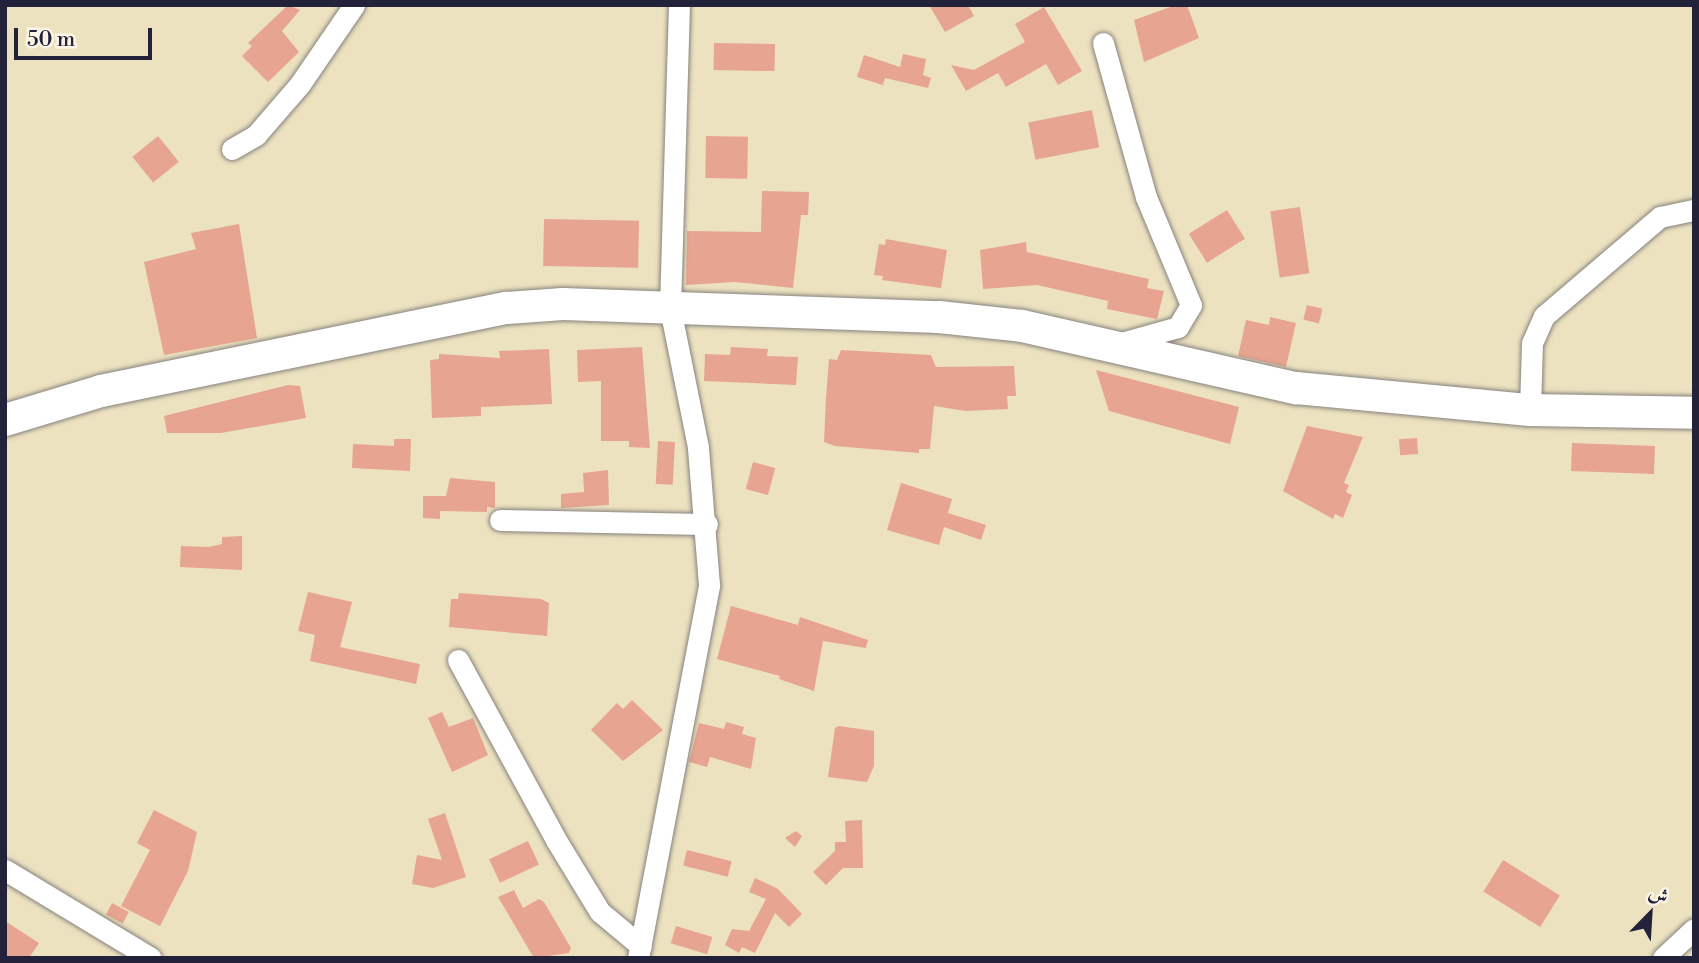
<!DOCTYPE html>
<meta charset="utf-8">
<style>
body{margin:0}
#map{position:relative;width:1699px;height:963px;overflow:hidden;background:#ece2c0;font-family:"Libre Bodoni",Amiri,serif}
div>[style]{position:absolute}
.building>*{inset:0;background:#e7a490;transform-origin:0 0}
.roads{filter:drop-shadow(0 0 2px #87827e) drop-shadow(0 0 2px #87827e)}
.street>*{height:21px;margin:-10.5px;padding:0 10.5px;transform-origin:10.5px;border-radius:10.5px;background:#fff}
.secondary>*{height:32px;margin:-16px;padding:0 16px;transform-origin:16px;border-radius:16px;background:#fff}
span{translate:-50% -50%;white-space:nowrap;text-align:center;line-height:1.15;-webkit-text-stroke:5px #fcf5e5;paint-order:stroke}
.frame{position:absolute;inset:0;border:7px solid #22223b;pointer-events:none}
.north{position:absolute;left:1615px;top:879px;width:70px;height:70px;-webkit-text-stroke:5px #fcf5e5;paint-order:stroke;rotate:24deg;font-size:19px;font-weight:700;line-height:28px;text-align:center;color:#22223b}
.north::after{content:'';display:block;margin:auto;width:24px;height:32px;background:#22223b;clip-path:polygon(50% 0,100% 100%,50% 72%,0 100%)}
.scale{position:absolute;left:14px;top:28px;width:138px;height:32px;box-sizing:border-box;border:4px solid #22223b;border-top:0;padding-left:9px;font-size:21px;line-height:24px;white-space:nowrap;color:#22223b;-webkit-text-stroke:5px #fcf5e5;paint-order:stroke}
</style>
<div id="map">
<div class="building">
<i style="clip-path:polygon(288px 5px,300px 10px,282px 31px,299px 52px,268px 82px,242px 56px,252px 46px,248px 43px)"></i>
<i style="clip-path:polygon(929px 5px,968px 5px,974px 16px,945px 32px)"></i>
<i style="clip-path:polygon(1176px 5px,1187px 5px,1199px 38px,1144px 62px,1134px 20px)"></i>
<i style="clip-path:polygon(1044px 7px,1082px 71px,1058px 85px,1046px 64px,1006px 87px,998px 73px,966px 91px,951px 65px,974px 70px,1025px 42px,1015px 24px)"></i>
<i style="left:714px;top:43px;width:61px;height:27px;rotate:1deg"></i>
<i style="clip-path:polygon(903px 54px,926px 59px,923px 75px,931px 78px,928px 88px,885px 78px,883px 85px,857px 77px,864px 55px,900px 67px)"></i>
<i style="left:1092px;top:110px;width:38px;height:65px;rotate:79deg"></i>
<i style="left:158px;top:136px;width:33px;height:33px;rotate:51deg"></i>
<i style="left:706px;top:136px;width:42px;height:42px;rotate:1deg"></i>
<i style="clip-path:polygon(762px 191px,809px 192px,808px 215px,801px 215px,793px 288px,735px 282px,686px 285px,687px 231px,761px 232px)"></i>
<i style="left:1300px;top:207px;width:67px;height:30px;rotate:82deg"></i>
<i style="left:1227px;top:210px;width:34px;height:45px;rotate:58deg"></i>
<i style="left:544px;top:219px;width:95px;height:47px;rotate:1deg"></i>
<i style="clip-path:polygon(239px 224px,257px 338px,164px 355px,144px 262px,196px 249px,191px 233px)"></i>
<i style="clip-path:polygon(886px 239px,947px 250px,941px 288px,882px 280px,883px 276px,874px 275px,879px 244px,885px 245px)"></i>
<i style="clip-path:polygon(1026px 242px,1027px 252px,1149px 279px,1147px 288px,1164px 291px,1157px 319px,1107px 309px,1108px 301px,1037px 285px,983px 289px,980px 250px)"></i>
<i style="left:1307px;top:305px;width:16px;height:15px;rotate:14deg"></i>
<i style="clip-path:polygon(1270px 317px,1296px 323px,1286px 367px,1238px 356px,1246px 320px,1269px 325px)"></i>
<i style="clip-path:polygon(642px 347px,650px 448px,629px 447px,629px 441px,601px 441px,601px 381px,578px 382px,577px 350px)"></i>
<i style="clip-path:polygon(731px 347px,768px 349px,767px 356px,798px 357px,796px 385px,704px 381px,705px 354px,730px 355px)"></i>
<i style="clip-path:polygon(549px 349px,552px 404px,481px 407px,481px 416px,432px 418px,430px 360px,439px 359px,439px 354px,500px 358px,499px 351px)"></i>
<i style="clip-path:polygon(841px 350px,931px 355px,936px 367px,1014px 366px,1016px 396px,1007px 396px,1008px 409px,966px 411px,934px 406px,930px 449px,919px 449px,919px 453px,835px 446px,824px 442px,826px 398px,829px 359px,837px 360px)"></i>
<i style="clip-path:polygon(1096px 370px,1239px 407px,1230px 444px,1109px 411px)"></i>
<i style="clip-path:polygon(288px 385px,300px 386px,306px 418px,221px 433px,167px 433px,164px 416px)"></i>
<i style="clip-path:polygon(1307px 426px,1363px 437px,1344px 483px,1349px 485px,1346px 492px,1352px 495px,1343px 518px,1335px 514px,1333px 519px,1283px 491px)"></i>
<i style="left:1417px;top:438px;width:16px;height:18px;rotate:86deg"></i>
<i style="clip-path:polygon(394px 439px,411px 439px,410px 471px,352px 468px,353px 444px,394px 446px)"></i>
<i style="left:658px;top:441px;width:17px;height:43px;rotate:3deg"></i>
<i style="left:1572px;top:443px;width:83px;height:28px;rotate:2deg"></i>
<i style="left:753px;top:462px;width:23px;height:28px;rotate:15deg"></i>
<i style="clip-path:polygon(608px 470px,609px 505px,561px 508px,561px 494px,584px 492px,583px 473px)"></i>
<i style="clip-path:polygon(450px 478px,495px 482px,495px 508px,487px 507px,487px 512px,440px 511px,440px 519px,423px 518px,423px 496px,446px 496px)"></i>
<i style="clip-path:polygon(901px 483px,952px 499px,948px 513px,986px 525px,981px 540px,944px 527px,939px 545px,887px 530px)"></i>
<i style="clip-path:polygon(242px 536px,242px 570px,180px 567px,181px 546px,208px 547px,222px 544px,222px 537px)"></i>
<i style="clip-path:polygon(308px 592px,352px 602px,340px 647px,420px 664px,416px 684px,310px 661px,315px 635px,298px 631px)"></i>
<i style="clip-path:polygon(459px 593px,541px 599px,549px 603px,547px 636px,449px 627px,451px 599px,458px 599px)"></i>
<i style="clip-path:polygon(731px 606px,798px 625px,800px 617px,868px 640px,866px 648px,823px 641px,814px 691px,779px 679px,780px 676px,717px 659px)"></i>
<i style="clip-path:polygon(632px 700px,663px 730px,623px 761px,591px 730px,617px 703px,623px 709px)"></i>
<i style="clip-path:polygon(442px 712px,449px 727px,473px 718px,488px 755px,452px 772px,428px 718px)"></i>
<i style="clip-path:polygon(726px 722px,744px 727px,742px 734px,756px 738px,751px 769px,710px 757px,707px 767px,689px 762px,699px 723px,724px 729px)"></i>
<i style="clip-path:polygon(839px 726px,874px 731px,874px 766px,867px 782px,828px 777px,835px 728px)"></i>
<i style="clip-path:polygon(154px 810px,197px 832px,188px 871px,160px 926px,121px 906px,150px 850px,137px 843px)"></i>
<i style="clip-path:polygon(445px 813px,466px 877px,433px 888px,412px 884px,417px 855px,442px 860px,428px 819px)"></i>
<i style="clip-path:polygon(862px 820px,863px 868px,843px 868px,826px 885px,813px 872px,835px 851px,835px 842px,846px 842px,845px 821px)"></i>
<i style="clip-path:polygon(796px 831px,802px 836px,795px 847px,785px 838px)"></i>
<i style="left:528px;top:841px;width:26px;height:43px;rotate:65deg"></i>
<i style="left:687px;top:850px;width:46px;height:16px;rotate:14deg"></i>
<i style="left:1503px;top:860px;width:67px;height:37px;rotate:32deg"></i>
<i style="clip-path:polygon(755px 878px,778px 889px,802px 914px,789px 927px,775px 913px,755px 953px,742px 947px,739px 953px,725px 945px,732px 929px,749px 931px,766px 899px,749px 892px)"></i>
<i style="clip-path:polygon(514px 890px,523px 908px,539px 899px,544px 902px,571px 948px,569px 953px,534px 958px,498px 897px)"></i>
<i style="left:112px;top:903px;width:19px;height:13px;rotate:28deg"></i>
<i style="clip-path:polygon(5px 921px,39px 943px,29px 958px,5px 958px)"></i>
<i style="left:676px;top:926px;width:38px;height:18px;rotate:17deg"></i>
</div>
<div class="roads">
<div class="street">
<i style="left:1103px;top:43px;width:160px;rotate:74.4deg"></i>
<i style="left:1146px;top:197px;width:117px;rotate:67.4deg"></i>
<i style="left:1191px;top:305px;width:26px;rotate:121deg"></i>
<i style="left:1178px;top:327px;width:62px;rotate:164.2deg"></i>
<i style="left:232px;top:149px;width:28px;rotate:-30deg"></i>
<i style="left:256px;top:135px;width:67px;rotate:-49.2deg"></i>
<i style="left:300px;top:84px;width:96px;rotate:-55.6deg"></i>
<i style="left:1530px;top:410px;width:67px;rotate:-88.3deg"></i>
<i style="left:1532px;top:343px;width:30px;rotate:-66deg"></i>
<i style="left:1544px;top:316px;width:153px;rotate:-40.5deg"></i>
<i style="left:1660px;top:217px;width:35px;rotate:-12deg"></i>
<i style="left:500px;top:520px;width:207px;rotate:1.1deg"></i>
<i style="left:458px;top:660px;width:205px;rotate:61.4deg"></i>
<i style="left:556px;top:840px;width:84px;rotate:58.6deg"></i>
<i style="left:600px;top:912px;width:53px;rotate:39.7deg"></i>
<i style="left:5px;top:870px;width:170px;rotate:31.1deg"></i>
<i style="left:638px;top:958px;width:380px;rotate:-79.2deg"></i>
<i style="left:709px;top:585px;width:138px;rotate:-94.6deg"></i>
<i style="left:698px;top:447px;width:142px;rotate:-101.4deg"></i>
<i style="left:670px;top:308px;width:303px;rotate:-88.3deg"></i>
<i style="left:1663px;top:958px;width:42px;rotate:-43.1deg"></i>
</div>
<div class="secondary">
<i style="left:5px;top:420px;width:100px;rotate:-16.8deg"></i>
<i style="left:101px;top:391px;width:414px;rotate:-11.6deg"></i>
<i style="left:507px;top:308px;width:56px;rotate:-4.1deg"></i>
<i style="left:563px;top:304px;width:376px;rotate:2deg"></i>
<i style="left:939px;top:317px;width:83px;rotate:6.2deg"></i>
<i style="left:1022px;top:326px;width:281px;rotate:12.8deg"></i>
<i style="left:1296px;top:388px;width:235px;rotate:5.4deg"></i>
<i style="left:1530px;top:410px;width:164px;rotate:1deg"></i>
</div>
</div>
<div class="frame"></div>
<div class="north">ش</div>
<div class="scale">50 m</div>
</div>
